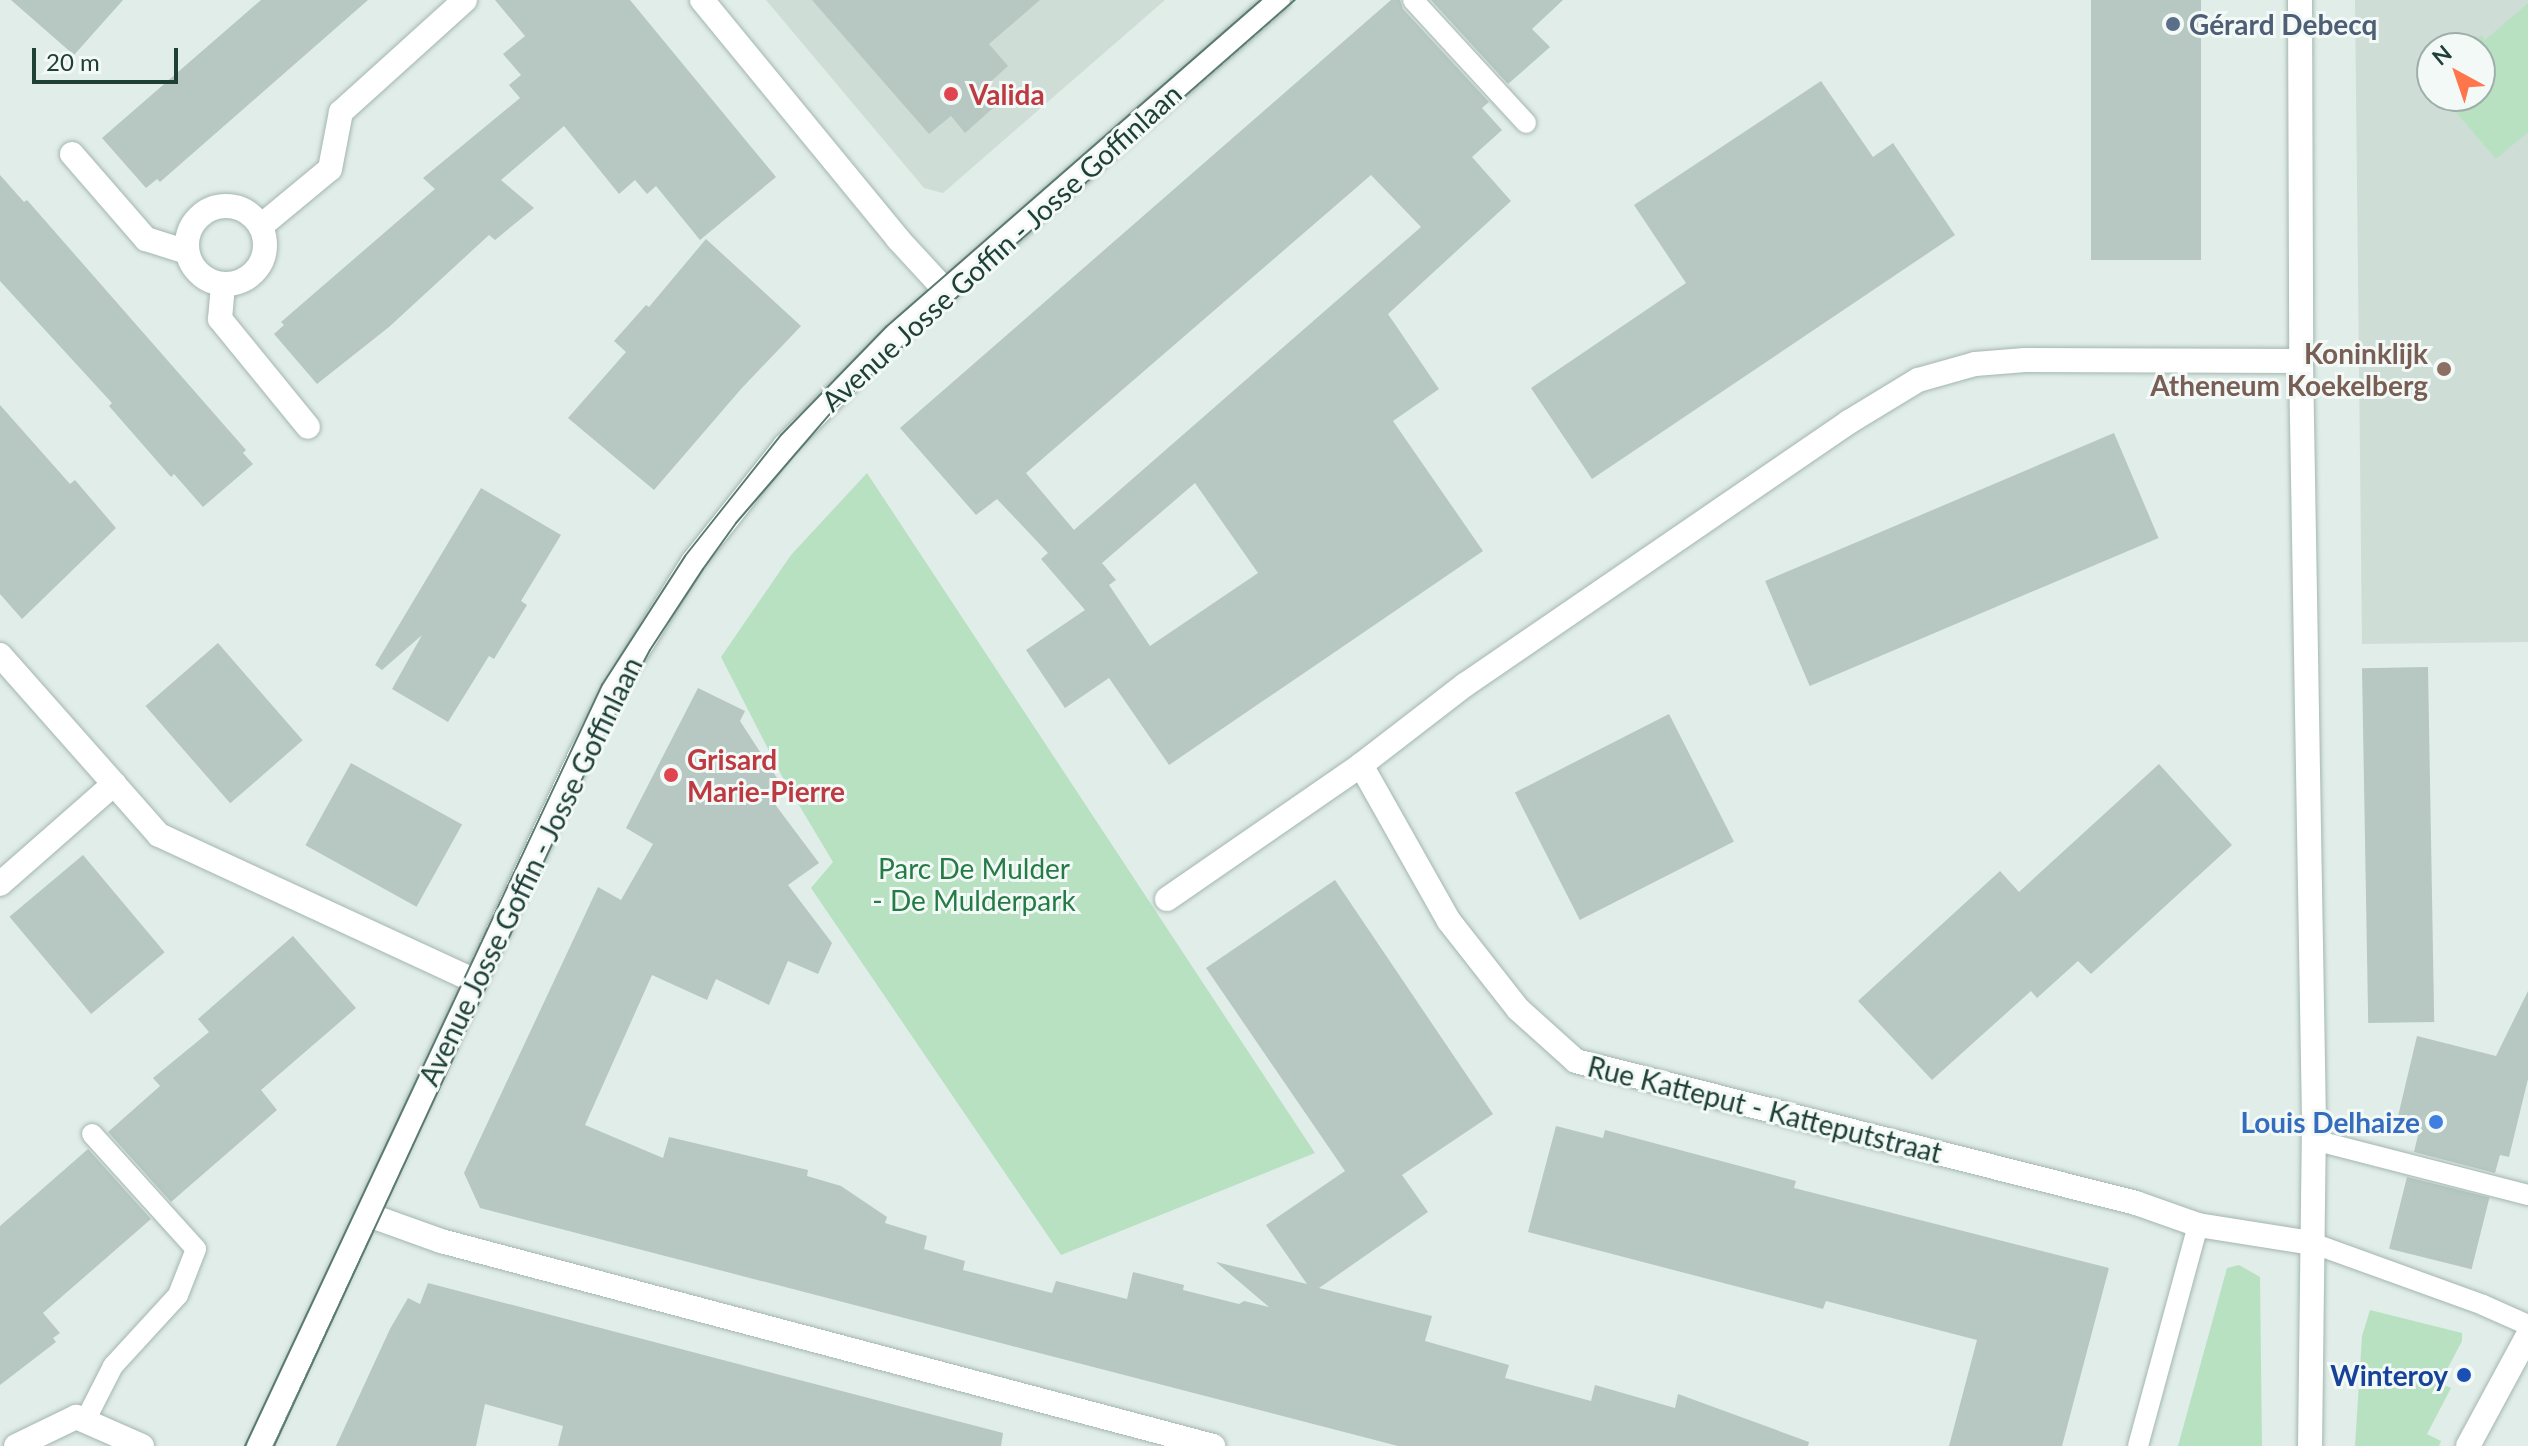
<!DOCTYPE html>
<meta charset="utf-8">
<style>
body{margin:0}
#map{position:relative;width:2528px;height:1446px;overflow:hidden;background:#e1ede8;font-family:Lato,sans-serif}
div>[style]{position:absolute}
.built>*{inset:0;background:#cfddd7}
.green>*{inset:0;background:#b8e1c2}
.building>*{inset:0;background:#b6c8c1;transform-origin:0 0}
.roads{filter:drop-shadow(0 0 2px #a3b6af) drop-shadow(0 0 2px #a3b6af)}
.lane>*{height:20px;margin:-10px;padding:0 10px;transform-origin:10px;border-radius:10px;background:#fff}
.street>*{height:24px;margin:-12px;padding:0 12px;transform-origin:12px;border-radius:12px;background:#fff}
.street>.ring{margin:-12px;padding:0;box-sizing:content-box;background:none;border:24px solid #fff;border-radius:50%}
.secondary>*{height:24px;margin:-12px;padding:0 12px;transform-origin:12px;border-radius:12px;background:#fff}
.tram>*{height:2px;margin:-1px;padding:0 1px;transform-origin:1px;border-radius:1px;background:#5a7b72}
.dots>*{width:22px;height:22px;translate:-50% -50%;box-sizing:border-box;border:4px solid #f2f9f6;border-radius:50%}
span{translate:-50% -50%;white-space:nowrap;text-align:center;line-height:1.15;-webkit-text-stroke:6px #f2f9f6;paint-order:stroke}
.service-label{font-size:28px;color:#4e5e75;font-weight:700}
.left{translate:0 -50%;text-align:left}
.health-label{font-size:28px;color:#be3a42;font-weight:700}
.street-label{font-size:28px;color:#1f4037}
.education-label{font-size:28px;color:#785e54;font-weight:700}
.right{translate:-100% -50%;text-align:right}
.park-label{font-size:28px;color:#257b45}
.shop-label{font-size:28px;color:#366cbe;font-weight:700}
.transit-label{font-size:28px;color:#164399;font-weight:700}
.north{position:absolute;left:2416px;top:32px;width:80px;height:80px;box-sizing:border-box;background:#f2f9f6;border:2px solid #9eafaa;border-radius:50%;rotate:320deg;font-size:22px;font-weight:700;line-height:32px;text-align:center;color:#1f4037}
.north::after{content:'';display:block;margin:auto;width:28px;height:36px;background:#ff764d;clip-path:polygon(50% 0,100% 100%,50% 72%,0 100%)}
.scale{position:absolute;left:32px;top:48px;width:146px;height:36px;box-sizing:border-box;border:4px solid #1f4037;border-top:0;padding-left:10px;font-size:24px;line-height:28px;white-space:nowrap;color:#1f4037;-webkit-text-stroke:6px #f2f9f6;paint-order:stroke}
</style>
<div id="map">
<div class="built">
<i style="clip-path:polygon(766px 0,1165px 0,943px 193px,924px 188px)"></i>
<i style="clip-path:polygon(evenodd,2355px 0,2528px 0,2528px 642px,2362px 644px,2355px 0,2432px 48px,2480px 48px,2480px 96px,2432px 96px,2432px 48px)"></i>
</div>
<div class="green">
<i style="clip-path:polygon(2528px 3px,2528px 132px,2496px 159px,2442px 96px,2480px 96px,2480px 48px,2466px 48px,2481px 35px,2485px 40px)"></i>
<i style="clip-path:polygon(867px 473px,1315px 1153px,1061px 1255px,811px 888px,833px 862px,784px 780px,721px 657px,791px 555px)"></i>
<i style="clip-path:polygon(2239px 1265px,2260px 1277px,2262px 1446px,2178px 1446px,2227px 1268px)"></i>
<i style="clip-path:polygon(2370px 1310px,2462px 1333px,2462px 1341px,2440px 1383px,2451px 1388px,2427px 1434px,2441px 1441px,2439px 1446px,2355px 1446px,2362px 1336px)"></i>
</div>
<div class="building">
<i style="clip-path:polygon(11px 0,123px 0,74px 55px)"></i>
<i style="clip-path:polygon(261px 0,368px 0,160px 182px,157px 179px,146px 188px,102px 138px)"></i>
<i style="clip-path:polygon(495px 0,630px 0,776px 177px,700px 240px,656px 186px,647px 194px,635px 180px,619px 194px,564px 126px,501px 180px,534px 208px,495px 240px,489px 235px,389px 327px,317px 384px,274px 334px,284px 325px,281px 322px,435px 189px,423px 178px,520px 98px,509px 85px,521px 75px,503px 54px,525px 36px)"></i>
<i style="clip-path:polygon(812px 0,1040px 0,989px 44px,1008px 66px,987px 85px,1001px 101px,965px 133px,951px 116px,929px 134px)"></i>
<i style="clip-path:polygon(evenodd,1391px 0,1400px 0,1403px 9px,1489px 102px,1482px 108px,1502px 130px,1472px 157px,1511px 201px,1388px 314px,1439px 389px,1393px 421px,1483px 551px,1169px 765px,1109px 678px,1065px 708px,1026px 650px,1085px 610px,1041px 559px,1048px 553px,997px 499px,976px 515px,900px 428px,1391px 0,1371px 175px,1421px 227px,1074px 530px,1026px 473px,1371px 175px,1391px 0,1195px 483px,1258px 573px,1150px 646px,1109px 585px,1116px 580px,1102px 563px,1195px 483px)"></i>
<i style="clip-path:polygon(1431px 0,1563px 0,1532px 29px,1550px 47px,1508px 84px)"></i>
<i style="left:2091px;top:0;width:110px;height:260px"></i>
<i style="clip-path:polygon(1821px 81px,1873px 157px,1893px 143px,1955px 235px,1592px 479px,1531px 388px,1686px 283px,1634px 205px)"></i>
<i style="clip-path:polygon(0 175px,24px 202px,27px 200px,246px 450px,243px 453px,253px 464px,203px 507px,174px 474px,171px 477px,109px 406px,112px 403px,0 281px)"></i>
<i style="clip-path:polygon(706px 239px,801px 326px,741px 389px,654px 490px,568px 418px,626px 352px,614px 341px,646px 305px,649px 307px)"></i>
<i style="clip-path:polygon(0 405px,70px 484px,75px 480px,116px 528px,22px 619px,0 594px)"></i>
<i style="left:2114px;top:433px;width:114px;height:379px;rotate:67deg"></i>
<i style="clip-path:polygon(481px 488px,561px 535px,521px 601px,527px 605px,494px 659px,489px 656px,448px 722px,392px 689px,422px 635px,382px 670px,375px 665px)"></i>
<i style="left:218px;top:643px;width:129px;height:96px;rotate:49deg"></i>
<i style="left:2428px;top:667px;width:355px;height:66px;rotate:89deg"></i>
<i style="clip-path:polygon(698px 688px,745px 711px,740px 721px,779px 781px,765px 791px,819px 863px,788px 885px,832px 943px,818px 974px,788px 961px,769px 1005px,716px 979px,707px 1000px,652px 975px,585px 1125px,663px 1158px,669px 1137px,808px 1170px,807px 1176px,841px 1186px,887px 1217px,885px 1223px,927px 1236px,924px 1249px,965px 1261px,963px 1270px,1052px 1293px,1056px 1281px,1127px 1299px,1133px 1272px,1184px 1285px,1183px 1290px,1239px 1304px,1244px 1301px,1269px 1307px,1216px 1262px,1307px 1284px,1266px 1225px,1345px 1171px,1206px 968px,1335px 880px,1493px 1114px,1402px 1175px,1428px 1212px,1319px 1288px,1432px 1316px,1425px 1341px,1509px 1365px,1505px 1378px,1591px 1401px,1595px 1385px,1675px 1408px,1678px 1394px,1809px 1442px,1808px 1446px,1398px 1446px,480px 1208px,464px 1173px,598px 887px,621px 900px,653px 844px,626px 828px)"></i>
<i style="left:1669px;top:714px;width:143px;height:173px;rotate:63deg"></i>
<i style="left:351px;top:763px;width:127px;height:94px;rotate:29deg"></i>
<i style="clip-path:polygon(2159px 764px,2232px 845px,2091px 974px,2078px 961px,2037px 998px,2031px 991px,1932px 1080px,1858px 1001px,2000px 871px,2019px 892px)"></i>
<i style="left:83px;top:855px;width:127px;height:96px;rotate:50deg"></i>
<i style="clip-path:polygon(293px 936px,356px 1008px,261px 1090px,277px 1110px,171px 1202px,108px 1132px,160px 1086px,153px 1078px,209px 1032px,198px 1019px)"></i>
<i style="clip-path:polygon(2528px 991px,2528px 1079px,2509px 1157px,2500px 1155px,2495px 1173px,2414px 1152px,2418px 1135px,2395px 1129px,2417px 1036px,2496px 1056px)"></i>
<i style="clip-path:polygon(1556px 1126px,1603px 1138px,1605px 1130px,1796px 1181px,1794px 1188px,2109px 1268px,2062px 1446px,1949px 1446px,1977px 1340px,1826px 1301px,1823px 1309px,1528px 1232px)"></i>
<i style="clip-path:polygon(88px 1149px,151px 1219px,43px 1313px,60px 1333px,53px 1338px,56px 1342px,0 1385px,0 1226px)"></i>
<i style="left:2407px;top:1177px;width:85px;height:74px;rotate:14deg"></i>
<i style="clip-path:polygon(428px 1283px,1003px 1433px,1001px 1446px,558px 1446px,563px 1426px,485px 1404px,476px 1446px,336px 1446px,390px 1329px,408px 1298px,420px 1304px)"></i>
</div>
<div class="roads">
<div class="lane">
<i style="left:1413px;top:0;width:167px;rotate:47.4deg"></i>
<i style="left:2314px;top:1140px;width:221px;rotate:14.4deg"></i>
<i style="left:2312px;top:1243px;width:182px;rotate:19.9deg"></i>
<i style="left:2483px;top:1305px;width:49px;rotate:24deg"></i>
<i style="left:85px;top:1421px;width:62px;rotate:-63deg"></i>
<i style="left:113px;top:1366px;width:96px;rotate:-47.5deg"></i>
<i style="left:178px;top:1295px;width:49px;rotate:-68.6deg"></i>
<i style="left:196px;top:1249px;width:155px;rotate:-132.1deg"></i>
<i style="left:2138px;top:1446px;width:229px;rotate:-74.8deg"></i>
</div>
<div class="street">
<i style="left:702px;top:0;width:309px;rotate:50.6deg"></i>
<i style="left:898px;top:239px;width:69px;rotate:47.3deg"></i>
<i style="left:2300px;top:0;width:361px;rotate:89.8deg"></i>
<i style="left:2301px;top:361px;width:760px;rotate:89.02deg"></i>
<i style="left:2314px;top:1121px;width:325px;rotate:90.7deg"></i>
<i style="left:72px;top:154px;width:113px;rotate:49deg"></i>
<i style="left:146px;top:239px;width:43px;rotate:17.6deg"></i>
<i class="ring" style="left:187px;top:206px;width:54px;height:54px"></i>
<i style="left:261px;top:226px;width:89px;rotate:-39.6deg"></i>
<i style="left:330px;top:169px;width:58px;rotate:-79.1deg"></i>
<i style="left:341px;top:112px;width:167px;rotate:-42.1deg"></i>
<i style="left:223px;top:285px;width:34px;rotate:95deg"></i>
<i style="left:220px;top:319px;width:139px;rotate:50.8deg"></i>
<i style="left:2301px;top:361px;width:276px;rotate:-179.8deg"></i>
<i style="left:2025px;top:360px;width:50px;rotate:175.4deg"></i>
<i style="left:1975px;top:364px;width:59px;rotate:164.3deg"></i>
<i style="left:1918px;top:380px;width:81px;rotate:148.7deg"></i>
<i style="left:1849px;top:422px;width:464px;rotate:145.6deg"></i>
<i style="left:1466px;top:684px;width:133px;rotate:142.4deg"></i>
<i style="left:1361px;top:765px;width:179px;rotate:60.6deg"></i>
<i style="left:1449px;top:921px;width:112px;rotate:51.9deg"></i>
<i style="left:1518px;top:1009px;width:78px;rotate:41.9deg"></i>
<i style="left:1576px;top:1061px;width:578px;rotate:14.23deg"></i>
<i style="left:2136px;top:1203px;width:66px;rotate:19.5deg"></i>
<i style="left:2198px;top:1225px;width:115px;rotate:9deg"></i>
<i style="left:0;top:655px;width:172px;rotate:48.5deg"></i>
<i style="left:0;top:884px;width:152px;rotate:-41.3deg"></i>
<i style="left:114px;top:784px;width:68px;rotate:48.6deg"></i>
<i style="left:159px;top:835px;width:348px;rotate:24.8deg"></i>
<i style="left:1167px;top:899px;width:236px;rotate:-34.6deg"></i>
<i style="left:366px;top:1214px;width:80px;rotate:19.8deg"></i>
<i style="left:441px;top:1241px;width:799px;rotate:14.87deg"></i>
<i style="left:16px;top:1446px;width:67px;rotate:-25.8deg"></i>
<i style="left:76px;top:1417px;width:72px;rotate:23.7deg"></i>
<i style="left:2468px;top:1446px;width:126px;rotate:-61.6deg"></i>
</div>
<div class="secondary">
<i style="left:259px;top:1446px;width:761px;rotate:-65.05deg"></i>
<i style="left:580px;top:756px;width:74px;rotate:-63.4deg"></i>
<i style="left:613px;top:690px;width:151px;rotate:-58deg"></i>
<i style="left:693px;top:562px;width:148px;rotate:-51.6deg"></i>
<i style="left:785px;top:446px;width:155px;rotate:-45.3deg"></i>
<i style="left:894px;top:336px;width:510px;rotate:-41.19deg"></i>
</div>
</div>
<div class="tram">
<i style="left:245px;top:1446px;width:841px;rotate:-64.87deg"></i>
<i style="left:602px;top:685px;width:153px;rotate:-57.2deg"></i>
<i style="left:685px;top:556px;width:154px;rotate:-51.6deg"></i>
<i style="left:781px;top:435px;width:151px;rotate:-45.8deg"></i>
<i style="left:886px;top:327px;width:498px;rotate:-41.1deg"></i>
<i style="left:274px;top:1446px;width:753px;rotate:-65.2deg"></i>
<i style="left:590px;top:762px;width:127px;rotate:-61.8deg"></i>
<i style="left:650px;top:650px;width:97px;rotate:-56.8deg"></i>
<i style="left:703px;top:569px;width:57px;rotate:-54.3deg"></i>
<i style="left:736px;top:523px;width:150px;rotate:-49.3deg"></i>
<i style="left:834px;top:409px;width:236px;rotate:-42.3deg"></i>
<i style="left:1009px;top:250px;width:380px;rotate:-41.2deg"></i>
</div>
<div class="dots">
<i style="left:2173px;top:24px;background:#5c6f8a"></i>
<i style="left:951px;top:94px;background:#e0444e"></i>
<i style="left:2444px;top:369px;background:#8d6e63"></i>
<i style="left:671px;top:775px;background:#e0444e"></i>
<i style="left:2436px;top:1122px;background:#3f7fe0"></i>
<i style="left:2464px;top:1375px;background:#1a4fb4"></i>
</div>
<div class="service-label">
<span class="left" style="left:2189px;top:24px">Gérard Debecq</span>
</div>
<div class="health-label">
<span class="left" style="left:969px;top:94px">Valida</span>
<span class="left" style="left:687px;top:775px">Grisard<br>Marie-Pierre</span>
</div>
<div class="street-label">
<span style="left:1001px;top:247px;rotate:-42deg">Avenue Josse Goffin - Josse Goffinlaan</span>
<span style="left:530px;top:871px;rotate:-64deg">Avenue Josse Goffin - Josse Goffinlaan</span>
<span style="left:1765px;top:1109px;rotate:14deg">Rue Katteput - Katteputstraat</span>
</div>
<div class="education-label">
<span class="right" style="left:2428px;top:369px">Koninklijk<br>Atheneum Koekelberg</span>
</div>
<div class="park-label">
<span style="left:974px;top:884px">Parc De Mulder<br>- De Mulderpark</span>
</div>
<div class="shop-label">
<span class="right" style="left:2420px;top:1122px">Louis Delhaize</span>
</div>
<div class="transit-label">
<span class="right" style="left:2448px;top:1375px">Winteroy</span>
</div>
<div class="north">N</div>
<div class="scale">20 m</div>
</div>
